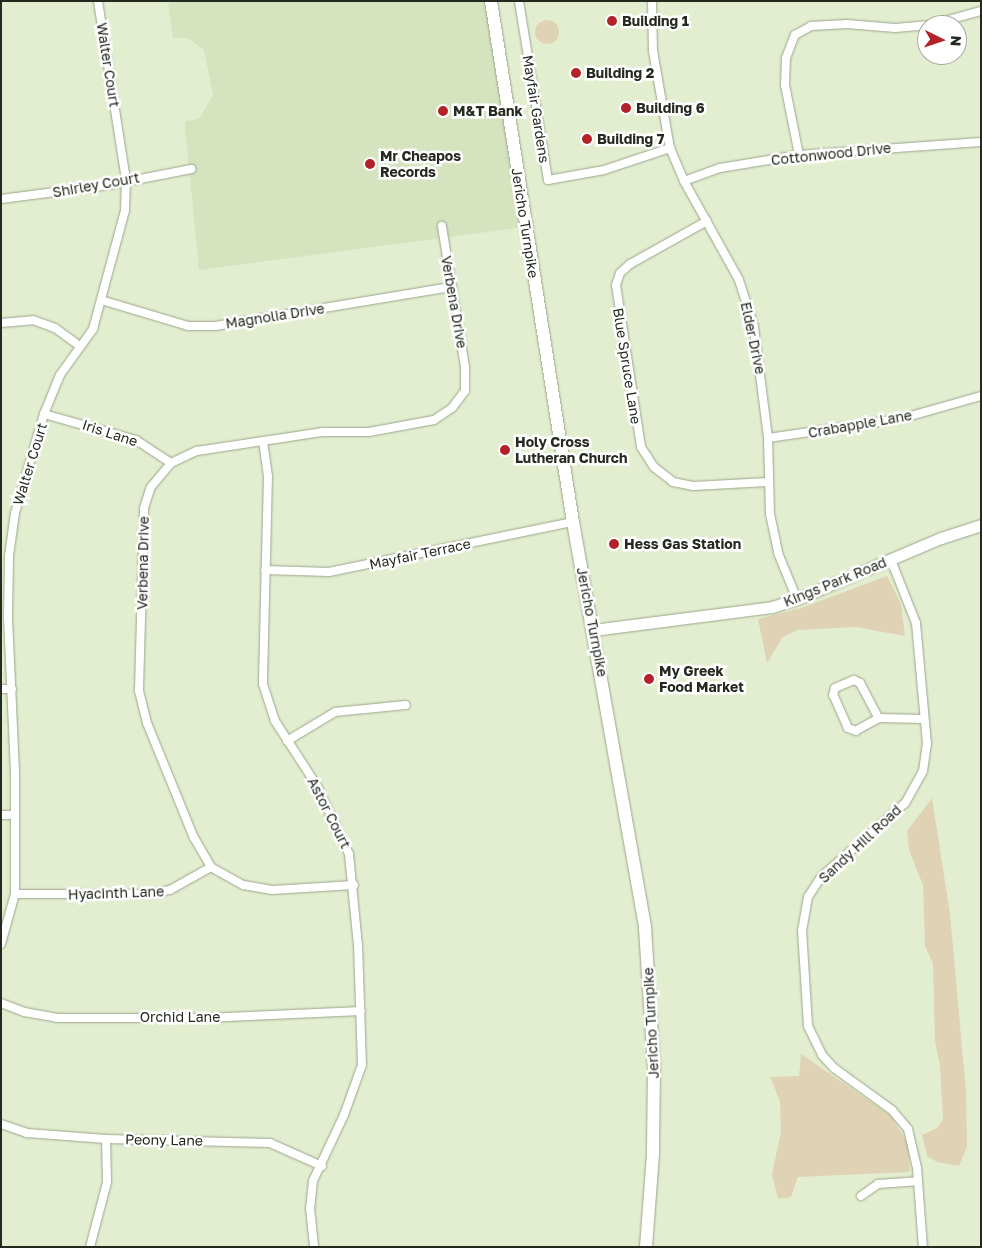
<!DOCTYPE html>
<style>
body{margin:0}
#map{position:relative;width:982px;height:1248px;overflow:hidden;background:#e3eed1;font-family:"Golos Text",sans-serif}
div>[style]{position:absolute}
.built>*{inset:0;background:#d5e3bf}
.green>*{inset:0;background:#e0d2b5}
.round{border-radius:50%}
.roads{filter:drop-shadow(0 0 1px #9ba58a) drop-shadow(0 0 1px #9ba58a)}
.street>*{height:8px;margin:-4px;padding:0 4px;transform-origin:4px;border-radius:4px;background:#fff}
.secondary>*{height:11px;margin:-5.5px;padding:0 5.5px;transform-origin:5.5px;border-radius:5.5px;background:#fff}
.primary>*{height:12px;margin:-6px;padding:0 6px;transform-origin:6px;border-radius:6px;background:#fff}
.dots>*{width:14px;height:14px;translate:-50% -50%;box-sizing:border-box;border:2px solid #fff;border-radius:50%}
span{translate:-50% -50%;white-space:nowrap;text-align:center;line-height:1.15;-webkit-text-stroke:5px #fff;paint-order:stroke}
.poi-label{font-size:14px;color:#25291f;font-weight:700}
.left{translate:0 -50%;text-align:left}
.street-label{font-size:14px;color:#25291f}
.frame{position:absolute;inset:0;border:2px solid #25291f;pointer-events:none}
.north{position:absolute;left:917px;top:15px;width:50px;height:50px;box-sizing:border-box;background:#fff;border:1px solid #a8a9a5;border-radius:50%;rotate:94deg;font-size:14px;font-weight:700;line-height:20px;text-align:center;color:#25291f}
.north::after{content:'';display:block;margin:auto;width:18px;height:22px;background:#b32229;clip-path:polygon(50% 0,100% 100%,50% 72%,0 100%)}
</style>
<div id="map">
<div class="built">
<i style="clip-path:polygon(168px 1px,491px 1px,525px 227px,199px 270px,185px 126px,185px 121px,199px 119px,213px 95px,204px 50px,188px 38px,173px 38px)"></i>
</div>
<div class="green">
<i class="round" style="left:535px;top:20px;width:24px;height:24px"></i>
<i style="clip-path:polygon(887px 576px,901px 604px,905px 636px,856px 627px,797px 630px,783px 637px,767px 663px,758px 619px,801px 608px)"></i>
<i style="clip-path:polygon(932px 798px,950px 914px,966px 1092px,967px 1147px,959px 1166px,937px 1162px,927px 1156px,922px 1135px,937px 1128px,943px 1120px,940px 1066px,935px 1040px,933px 964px,925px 946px,923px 885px,909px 850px,907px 831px)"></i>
<i style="clip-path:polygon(801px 1054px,890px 1115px,908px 1143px,910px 1172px,798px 1177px,791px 1197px,778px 1199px,772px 1174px,781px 1132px,780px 1101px,770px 1077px,799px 1076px)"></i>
</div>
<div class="roads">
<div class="street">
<i style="left:519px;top:1px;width:181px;rotate:80.8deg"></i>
<i style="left:548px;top:180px;width:57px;rotate:-10.1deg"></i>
<i style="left:604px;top:170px;width:70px;rotate:-18.4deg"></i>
<i style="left:652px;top:1px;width:50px;rotate:88.9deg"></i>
<i style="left:653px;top:51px;width:98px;rotate:80.1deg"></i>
<i style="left:670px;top:148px;width:36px;rotate:67deg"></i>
<i style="left:684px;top:181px;width:113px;rotate:60.9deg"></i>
<i style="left:739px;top:280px;width:49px;rotate:72.3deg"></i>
<i style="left:754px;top:327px;width:112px;rotate:82.8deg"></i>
<i style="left:768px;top:438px;width:76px;rotate:88.5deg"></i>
<i style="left:770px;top:514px;width:40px;rotate:78deg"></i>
<i style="left:778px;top:553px;width:50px;rotate:67.6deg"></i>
<i style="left:799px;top:155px;width:71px;rotate:-101.3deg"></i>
<i style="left:785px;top:85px;width:27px;rotate:-88deg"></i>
<i style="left:786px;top:58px;width:25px;rotate:-69deg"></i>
<i style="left:795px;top:35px;width:18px;rotate:-29deg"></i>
<i style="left:811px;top:26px;width:36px;rotate:-3deg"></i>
<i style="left:847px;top:24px;width:48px;rotate:4.8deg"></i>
<i style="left:895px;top:28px;width:35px;rotate:-5deg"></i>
<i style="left:930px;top:25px;width:53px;rotate:-15.4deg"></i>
<i style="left:684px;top:181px;width:38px;rotate:-20deg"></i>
<i style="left:720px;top:168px;width:80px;rotate:-9.3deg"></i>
<i style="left:799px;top:155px;width:182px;rotate:-4.1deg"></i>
<i style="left:1px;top:199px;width:109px;rotate:-7.4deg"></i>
<i style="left:109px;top:185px;width:84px;rotate:-11deg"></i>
<i style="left:707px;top:221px;width:88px;rotate:150.8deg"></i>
<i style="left:630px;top:264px;width:13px;rotate:138deg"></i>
<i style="left:620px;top:273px;width:13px;rotate:108deg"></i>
<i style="left:616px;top:285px;width:164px;rotate:81.2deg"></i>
<i style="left:641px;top:447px;width:24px;rotate:57deg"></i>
<i style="left:654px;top:467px;width:24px;rotate:38deg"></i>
<i style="left:673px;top:482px;width:20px;rotate:11deg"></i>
<i style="left:693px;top:486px;width:75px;rotate:-3.1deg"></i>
<i style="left:101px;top:300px;width:91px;rotate:16.6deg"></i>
<i style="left:188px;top:326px;width:27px"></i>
<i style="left:215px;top:326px;width:239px;rotate:-9.4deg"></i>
<i style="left:1px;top:323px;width:32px;rotate:-5deg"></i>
<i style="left:33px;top:320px;width:23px;rotate:20deg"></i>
<i style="left:55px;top:328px;width:31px;rotate:36deg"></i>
<i style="left:44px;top:414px;width:96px;rotate:15.8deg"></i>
<i style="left:136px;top:440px;width:42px;rotate:33.3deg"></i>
<i style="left:768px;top:438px;width:133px;rotate:-8.2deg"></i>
<i style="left:900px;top:419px;width:84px;rotate:-15.9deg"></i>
<i style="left:263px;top:441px;width:35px;rotate:82deg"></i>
<i style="left:268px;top:476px;width:208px;rotate:91.4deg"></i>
<i style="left:263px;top:684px;width:39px;rotate:72deg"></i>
<i style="left:275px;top:721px;width:77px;rotate:57.1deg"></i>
<i style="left:317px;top:786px;width:75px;rotate:64.8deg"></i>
<i style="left:349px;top:854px;width:91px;rotate:84.4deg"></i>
<i style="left:358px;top:945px;width:120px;rotate:88.1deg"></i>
<i style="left:362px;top:1065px;width:53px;rotate:109.8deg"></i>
<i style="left:344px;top:1115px;width:73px;rotate:115.2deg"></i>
<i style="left:313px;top:1181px;width:27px;rotate:96deg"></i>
<i style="left:310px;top:1208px;width:39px;rotate:84deg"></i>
<i style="left:891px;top:560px;width:68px;rotate:68.4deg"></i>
<i style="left:916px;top:623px;width:121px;rotate:84.8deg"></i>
<i style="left:927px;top:743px;width:28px;rotate:98deg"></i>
<i style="left:923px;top:771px;width:37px;rotate:119deg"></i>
<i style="left:905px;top:803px;width:112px;rotate:138.6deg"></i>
<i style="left:821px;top:877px;width:24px;rotate:123deg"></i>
<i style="left:808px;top:897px;width:34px;rotate:100deg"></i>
<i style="left:802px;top:930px;width:96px;rotate:86.4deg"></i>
<i style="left:808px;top:1026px;width:32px;rotate:64deg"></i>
<i style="left:822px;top:1055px;width:18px;rotate:47deg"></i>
<i style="left:834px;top:1068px;width:72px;rotate:35.9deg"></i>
<i style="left:892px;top:1110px;width:25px;rotate:50deg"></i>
<i style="left:908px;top:1129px;width:40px;rotate:77deg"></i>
<i style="left:917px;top:1168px;width:79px;rotate:85.7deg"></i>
<i style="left:265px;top:570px;width:64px;rotate:1.8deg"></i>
<i style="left:329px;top:572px;width:249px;rotate:-11.6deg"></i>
<i style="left:1px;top:689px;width:11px"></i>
<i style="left:879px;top:718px;width:26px;rotate:151deg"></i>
<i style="left:856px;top:731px;width:9px;rotate:-159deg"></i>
<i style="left:848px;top:728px;width:36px;rotate:-114deg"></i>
<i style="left:833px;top:695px;width:7px;rotate:-74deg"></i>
<i style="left:835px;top:688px;width:21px;rotate:-23deg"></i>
<i style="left:854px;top:680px;width:7px;rotate:27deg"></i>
<i style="left:860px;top:683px;width:40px;rotate:62deg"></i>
<i style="left:879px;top:718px;width:45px;rotate:1.3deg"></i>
<i style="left:287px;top:741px;width:56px;rotate:-31.1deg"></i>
<i style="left:335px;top:712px;width:71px;rotate:-5.6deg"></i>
<i style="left:1px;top:815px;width:14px"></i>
<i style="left:354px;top:885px;width:82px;rotate:176.5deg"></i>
<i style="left:272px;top:890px;width:29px;rotate:-170deg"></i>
<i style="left:243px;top:885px;width:37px;rotate:-151deg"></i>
<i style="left:211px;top:867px;width:34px;rotate:-120deg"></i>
<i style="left:194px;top:838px;width:124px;rotate:-112.2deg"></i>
<i style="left:147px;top:723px;width:34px;rotate:-104deg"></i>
<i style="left:139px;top:690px;width:182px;rotate:-88.4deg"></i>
<i style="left:144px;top:508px;width:22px;rotate:-72deg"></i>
<i style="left:151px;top:487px;width:31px;rotate:-50deg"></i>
<i style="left:171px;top:463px;width:29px;rotate:-25deg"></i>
<i style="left:197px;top:451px;width:126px;rotate:-8.6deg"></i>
<i style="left:322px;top:432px;width:47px"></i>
<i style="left:369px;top:432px;width:66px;rotate:-10.5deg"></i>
<i style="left:434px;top:420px;width:22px;rotate:-34deg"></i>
<i style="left:452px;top:408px;width:21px;rotate:-53deg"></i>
<i style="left:465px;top:391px;width:24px;rotate:-90deg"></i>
<i style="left:465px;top:367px;width:143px;rotate:-99.3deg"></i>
<i style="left:15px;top:894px;width:137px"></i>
<i style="left:152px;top:894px;width:18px;rotate:-13deg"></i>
<i style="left:170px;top:890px;width:47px;rotate:-29.3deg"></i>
<i style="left:1px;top:944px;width:52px;rotate:-74.4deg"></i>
<i style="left:15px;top:894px;width:122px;rotate:-90deg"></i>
<i style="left:15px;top:772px;width:157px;rotate:-92.6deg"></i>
<i style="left:8px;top:615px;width:59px;rotate:-89deg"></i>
<i style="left:9px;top:556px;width:43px;rotate:-82.1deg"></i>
<i style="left:15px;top:513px;width:103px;rotate:-73.7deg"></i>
<i style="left:44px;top:414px;width:42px;rotate:-67.7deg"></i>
<i style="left:60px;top:375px;width:57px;rotate:-54.3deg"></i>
<i style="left:93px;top:329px;width:123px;rotate:-74.9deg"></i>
<i style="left:125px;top:210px;width:30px;rotate:-88deg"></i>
<i style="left:126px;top:180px;width:181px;rotate:-98.9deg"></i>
<i style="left:1px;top:1003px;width:25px;rotate:21deg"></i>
<i style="left:24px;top:1012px;width:34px;rotate:10deg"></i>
<i style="left:57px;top:1018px;width:148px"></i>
<i style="left:205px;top:1018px;width:156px;rotate:-2.6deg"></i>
<i style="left:1px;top:1124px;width:28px;rotate:19deg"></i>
<i style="left:27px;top:1133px;width:79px;rotate:4.3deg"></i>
<i style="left:106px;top:1139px;width:164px;rotate:1.4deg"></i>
<i style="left:270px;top:1143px;width:57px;rotate:23.9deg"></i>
<i style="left:861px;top:1196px;width:21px;rotate:-35deg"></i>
<i style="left:878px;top:1184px;width:39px;rotate:-4deg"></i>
<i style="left:90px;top:1247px;width:67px;rotate:-75.3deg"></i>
<i style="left:107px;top:1182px;width:43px;rotate:-91.3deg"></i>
</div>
<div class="secondary">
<i style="left:593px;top:630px;width:180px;rotate:-7.3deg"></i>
<i style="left:772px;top:607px;width:26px;rotate:-18deg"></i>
<i style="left:797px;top:599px;width:156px;rotate:-23deg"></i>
<i style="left:941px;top:538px;width:42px;rotate:-18deg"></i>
</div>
<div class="primary">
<i style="left:491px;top:1px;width:527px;rotate:81.06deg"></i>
<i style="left:573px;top:522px;width:412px;rotate:79.9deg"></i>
<i style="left:645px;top:928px;width:140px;rotate:86.3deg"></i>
<i style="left:654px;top:1068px;width:86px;rotate:90.7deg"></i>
<i style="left:653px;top:1154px;width:93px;rotate:94.3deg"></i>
</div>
</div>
<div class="dots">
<i style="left:612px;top:21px;background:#b32229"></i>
<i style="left:576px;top:73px;background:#b32229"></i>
<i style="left:626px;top:108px;background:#b32229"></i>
<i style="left:443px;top:111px;background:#b32229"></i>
<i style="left:587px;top:139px;background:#b32229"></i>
<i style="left:370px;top:164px;background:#b32229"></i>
<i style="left:505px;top:450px;background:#b32229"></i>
<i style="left:614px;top:544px;background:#b32229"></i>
<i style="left:649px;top:679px;background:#b32229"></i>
</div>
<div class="poi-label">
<span class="left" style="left:622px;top:21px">Building 1</span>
<span class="left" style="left:586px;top:73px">Building 2</span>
<span class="left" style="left:636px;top:108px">Building 6</span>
<span class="left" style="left:453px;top:111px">M&amp;T Bank</span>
<span class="left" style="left:597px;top:139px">Building 7</span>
<span class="left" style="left:380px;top:164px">Mr Cheapos<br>Records</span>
<span class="left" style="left:515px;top:450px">Holy Cross<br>Lutheran Church</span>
<span class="left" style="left:624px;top:544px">Hess Gas Station</span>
<span class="left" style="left:659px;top:679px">My Greek<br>Food Market</span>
</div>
<div class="street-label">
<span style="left:108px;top:65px;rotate:81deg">Walter Court</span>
<span style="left:536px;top:109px;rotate:81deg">Mayfair Gardens</span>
<span style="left:831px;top:154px;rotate:-6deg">Cottonwood Drive</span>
<span style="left:96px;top:185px;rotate:-10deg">Shirley Court</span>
<span style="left:525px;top:223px;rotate:81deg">Jericho Turnpike</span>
<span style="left:454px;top:302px;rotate:80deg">Verbena Drive</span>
<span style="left:275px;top:316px;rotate:-9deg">Magnolia Drive</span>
<span style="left:753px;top:338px;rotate:78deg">Elder Drive</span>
<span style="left:627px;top:366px;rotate:81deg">Blue Spruce Lane</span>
<span style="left:860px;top:424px;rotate:-10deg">Crabapple Lane</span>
<span style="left:110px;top:433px;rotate:18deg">Iris Lane</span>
<span style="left:30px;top:464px;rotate:-73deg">Walter Court</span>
<span style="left:420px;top:554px;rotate:-12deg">Mayfair Terrace</span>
<span style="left:143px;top:563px;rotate:-89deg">Verbena Drive</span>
<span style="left:835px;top:582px;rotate:-22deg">Kings Park Road</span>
<span style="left:592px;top:622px;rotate:79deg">Jericho Turnpike</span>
<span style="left:329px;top:813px;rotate:63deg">Astor Court</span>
<span style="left:860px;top:844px;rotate:-43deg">Sandy Hill Road</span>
<span style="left:116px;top:893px;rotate:-2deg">Hyacinth Lane</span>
<span style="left:180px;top:1017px">Orchid Lane</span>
<span style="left:651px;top:1023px;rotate:-93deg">Jericho Turnpike</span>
<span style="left:164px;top:1140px;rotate:1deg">Peony Lane</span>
</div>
<div class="frame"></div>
<div class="north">N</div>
</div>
